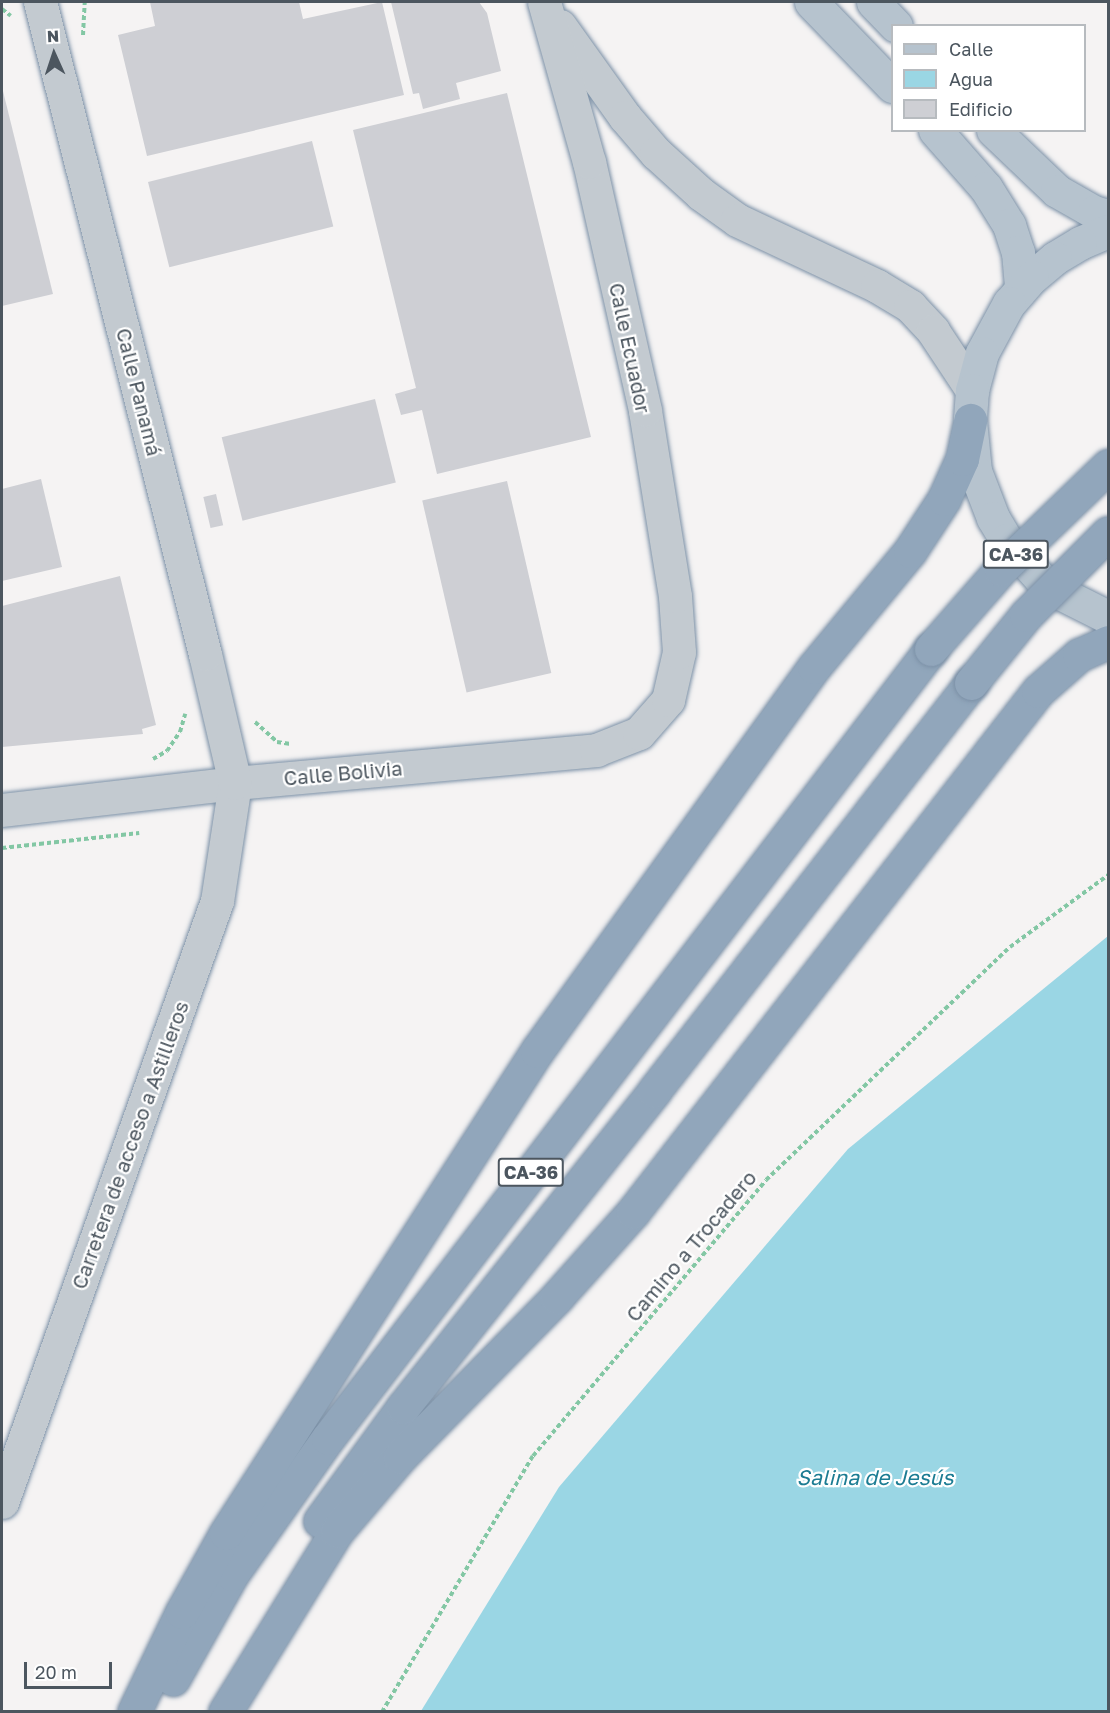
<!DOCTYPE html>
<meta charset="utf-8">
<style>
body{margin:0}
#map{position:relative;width:1110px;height:1713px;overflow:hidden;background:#f5f3f3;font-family:"Golos Text",sans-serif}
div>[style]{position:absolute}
.water>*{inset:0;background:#9ad6e4}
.building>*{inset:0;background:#cecfd4;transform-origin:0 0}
.path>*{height:4px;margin-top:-2px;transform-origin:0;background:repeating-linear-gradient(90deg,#83c7a4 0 4.5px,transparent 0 7.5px)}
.roads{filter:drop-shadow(0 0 2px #7c91a7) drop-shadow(0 0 2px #7c91a7)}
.minor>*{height:33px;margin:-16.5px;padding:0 16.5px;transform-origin:16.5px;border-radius:16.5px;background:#c3cad0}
.major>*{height:33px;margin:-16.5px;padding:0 16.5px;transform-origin:16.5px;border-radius:16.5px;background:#b6c3ce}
.highway>*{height:33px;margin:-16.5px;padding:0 16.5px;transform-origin:16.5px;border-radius:16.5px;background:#91a6bb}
.bridges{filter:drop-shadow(0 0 2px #7c91a7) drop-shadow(0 0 2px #7c91a7)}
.highway-bridge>*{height:33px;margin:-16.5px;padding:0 16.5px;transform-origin:16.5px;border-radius:16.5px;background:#91a6bb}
span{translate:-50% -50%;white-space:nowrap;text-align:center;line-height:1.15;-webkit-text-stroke:4.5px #fff;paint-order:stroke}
.shield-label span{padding:2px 4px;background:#fff;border:2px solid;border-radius:4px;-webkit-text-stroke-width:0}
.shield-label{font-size:18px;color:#4c565f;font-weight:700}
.street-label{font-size:20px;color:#4c565f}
.water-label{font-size:21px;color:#1c7c93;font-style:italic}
.frame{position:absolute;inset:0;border:3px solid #4c565f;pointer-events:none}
.legend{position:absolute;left:891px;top:24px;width:195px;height:108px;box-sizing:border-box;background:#fff;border:2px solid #b7bbbf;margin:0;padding:8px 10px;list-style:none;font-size:18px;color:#4c565f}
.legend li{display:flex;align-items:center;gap:12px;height:30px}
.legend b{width:30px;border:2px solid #b7bbbf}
.north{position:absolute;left:24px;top:24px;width:60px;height:60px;-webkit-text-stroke:4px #fff;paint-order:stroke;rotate:357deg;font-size:16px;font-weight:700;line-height:24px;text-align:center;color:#4c565f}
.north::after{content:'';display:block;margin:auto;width:21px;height:27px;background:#4c565f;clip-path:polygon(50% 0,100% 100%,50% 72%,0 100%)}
.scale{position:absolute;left:24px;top:1662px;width:88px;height:27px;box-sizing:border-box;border:3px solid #4c565f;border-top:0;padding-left:8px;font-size:18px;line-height:21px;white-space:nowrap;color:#4c565f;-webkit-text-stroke:4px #fff;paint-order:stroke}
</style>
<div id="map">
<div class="water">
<i style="clip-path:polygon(1108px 936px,1108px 1711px,421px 1711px,559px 1487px,848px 1149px)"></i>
</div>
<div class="building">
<i style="clip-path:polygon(150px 2px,299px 2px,303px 19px,382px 2px,404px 95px,147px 156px,118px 35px,155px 26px)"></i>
<i style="clip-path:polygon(391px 2px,479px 2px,487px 13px,501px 71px,456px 83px,460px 99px,423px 109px,419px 93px,413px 94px)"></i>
<i style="clip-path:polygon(2px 87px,53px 294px,2px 306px)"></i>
<i style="clip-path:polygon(507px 93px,591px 437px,437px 474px,422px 410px,401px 415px,395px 394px,416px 388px,353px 130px)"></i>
<i style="left:312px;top:141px;width:88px;height:169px;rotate:76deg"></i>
<i style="left:375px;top:399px;width:86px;height:158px;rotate:76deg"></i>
<i style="clip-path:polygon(41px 479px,62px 567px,2px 581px,2px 489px)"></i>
<i style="left:507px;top:481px;width:197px;height:87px;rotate:77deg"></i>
<i style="left:216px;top:494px;width:32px;height:13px;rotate:77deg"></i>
<i style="clip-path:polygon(120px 576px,156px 725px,142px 729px,143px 734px,2px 747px,2px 606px)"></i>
</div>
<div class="path">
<i style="left:2px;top:9px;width:11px;rotate:38deg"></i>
<i style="left:83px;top:35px;width:33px;rotate:-87deg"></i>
<i style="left:255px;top:722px;width:30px;rotate:42deg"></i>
<i style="left:277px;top:742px;width:14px;rotate:8deg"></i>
<i style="left:153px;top:759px;width:16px;rotate:-30deg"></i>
<i style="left:167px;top:751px;width:23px;rotate:-56deg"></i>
<i style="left:180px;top:732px;width:19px;rotate:-74deg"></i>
<i style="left:2px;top:848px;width:138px;rotate:-6.2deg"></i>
<i style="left:382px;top:1712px;width:297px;rotate:-59.5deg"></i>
<i style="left:533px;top:1456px;width:361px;rotate:-49.8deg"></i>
<i style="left:766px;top:1180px;width:337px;rotate:-43.7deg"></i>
<i style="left:1010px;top:947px;width:122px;rotate:-36.3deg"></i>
</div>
<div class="roads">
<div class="minor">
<i style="left:560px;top:26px;width:112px;rotate:54.5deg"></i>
<i style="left:625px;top:117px;width:48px;rotate:49.3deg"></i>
<i style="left:656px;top:153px;width:61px;rotate:42.3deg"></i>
<i style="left:701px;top:194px;width:44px;rotate:35.8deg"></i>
<i style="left:737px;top:220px;width:155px;rotate:25.2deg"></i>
<i style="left:877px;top:286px;width:39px;rotate:31deg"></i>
<i style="left:910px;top:306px;width:34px;rotate:47deg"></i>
<i style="left:933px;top:331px;width:71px;rotate:56.5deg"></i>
<i style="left:2px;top:810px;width:235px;rotate:-6.6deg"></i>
<i style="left:235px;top:783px;width:363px;rotate:-5.2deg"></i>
<i style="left:596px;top:750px;width:46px;rotate:-21.6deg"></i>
<i style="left:639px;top:733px;width:44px;rotate:-48.7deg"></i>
<i style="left:668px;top:700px;width:49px;rotate:-77.1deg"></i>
<i style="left:679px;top:652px;width:56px;rotate:-94.1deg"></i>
<i style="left:675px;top:596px;width:188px;rotate:-99.2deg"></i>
<i style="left:645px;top:410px;width:254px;rotate:-102.7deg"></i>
<i style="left:589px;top:162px;width:166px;rotate:-105.7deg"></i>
<i style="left:2px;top:1502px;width:638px;rotate:-70.32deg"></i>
<i style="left:217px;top:901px;width:119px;rotate:-81.3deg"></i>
<i style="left:235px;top:783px;width:132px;rotate:-103.1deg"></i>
<i style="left:205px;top:654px;width:673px;rotate:-104.2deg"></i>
</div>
<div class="major">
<i style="left:811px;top:2px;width:117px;rotate:46deg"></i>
<i style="left:873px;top:2px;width:33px;rotate:46deg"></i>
<i style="left:935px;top:130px;width:77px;rotate:48.7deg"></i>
<i style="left:986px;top:188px;width:44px;rotate:58.1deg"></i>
<i style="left:1009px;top:225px;width:28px;rotate:72deg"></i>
<i style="left:1018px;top:252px;width:36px;rotate:85deg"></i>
<i style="left:993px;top:130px;width:88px;rotate:43.6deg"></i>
<i style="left:1057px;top:191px;width:43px;rotate:29.6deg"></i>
<i style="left:1094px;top:212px;width:15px;rotate:16deg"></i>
<i style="left:1108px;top:231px;width:30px;rotate:157deg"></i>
<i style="left:1080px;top:243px;width:29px;rotate:149deg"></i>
<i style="left:1055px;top:258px;width:30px;rotate:140deg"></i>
<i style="left:1032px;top:277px;width:35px;rotate:131deg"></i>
<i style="left:1009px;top:303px;width:57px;rotate:118.4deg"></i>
<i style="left:982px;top:353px;width:38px;rotate:105deg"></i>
<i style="left:972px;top:390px;width:30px;rotate:94deg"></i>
<i style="left:970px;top:420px;width:51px;rotate:84.4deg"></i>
<i style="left:975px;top:471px;width:50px;rotate:69deg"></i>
<i style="left:993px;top:518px;width:26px;rotate:59deg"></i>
<i style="left:1006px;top:540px;width:51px;rotate:48.2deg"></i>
<i style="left:1040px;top:578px;width:25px;rotate:37deg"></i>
<i style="left:1060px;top:593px;width:54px;rotate:26.6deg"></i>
</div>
<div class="highway">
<i style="left:320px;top:1521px;width:141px;rotate:-53.9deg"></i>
<i style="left:403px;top:1407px;width:404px;rotate:-51.5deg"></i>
<i style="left:654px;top:1091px;width:517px;rotate:-52.15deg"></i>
<i style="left:173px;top:1679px;width:120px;rotate:-60.7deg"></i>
<i style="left:232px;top:1574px;width:166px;rotate:-54.8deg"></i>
<i style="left:328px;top:1438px;width:993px;rotate:-52.61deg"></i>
<i style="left:134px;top:1712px;width:111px;rotate:-64.4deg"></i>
<i style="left:182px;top:1612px;width:90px;rotate:-60.9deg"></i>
<i style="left:226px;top:1533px;width:574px;rotate:-57.17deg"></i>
<i style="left:537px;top:1051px;width:473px;rotate:-54.2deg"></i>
<i style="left:814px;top:667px;width:151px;rotate:-50.4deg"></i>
<i style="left:910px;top:551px;width:62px;rotate:-56.8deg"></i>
<i style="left:944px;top:499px;width:44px;rotate:-65.8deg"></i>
<i style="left:962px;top:459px;width:40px;rotate:-78deg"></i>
<i style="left:225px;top:1712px;width:213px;rotate:-58.3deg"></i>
<i style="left:337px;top:1531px;width:97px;rotate:-49.6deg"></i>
<i style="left:400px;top:1457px;width:224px;rotate:-45.5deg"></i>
<i style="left:557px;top:1297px;width:114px;rotate:-48.2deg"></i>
<i style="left:633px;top:1212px;width:660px;rotate:-52.14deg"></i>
<i style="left:1038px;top:691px;width:55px;rotate:-41.3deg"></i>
<i style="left:1079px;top:655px;width:32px;rotate:-24deg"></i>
</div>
</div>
<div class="bridges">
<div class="highway-bridge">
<i style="left:931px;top:649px;width:106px;rotate:-48.8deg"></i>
<i style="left:1001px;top:569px;width:149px;rotate:-43.9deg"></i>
<i style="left:971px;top:683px;width:87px;rotate:-51deg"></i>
<i style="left:1026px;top:615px;width:116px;rotate:-45deg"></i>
</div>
</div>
<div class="shield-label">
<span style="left:1016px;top:554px">CA-36</span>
<span style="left:531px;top:1172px">CA-36</span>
</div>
<div class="street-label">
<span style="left:630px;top:348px;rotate:78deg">Calle Ecuador</span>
<span style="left:139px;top:392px;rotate:76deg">Calle Panamá</span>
<span style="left:343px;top:773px;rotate:-5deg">Calle Bolivia</span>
<span style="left:130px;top:1145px;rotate:-70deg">Carretera de acceso a Astilleros</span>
<span style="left:691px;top:1246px;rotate:-50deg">Camino a Trocadero</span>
</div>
<div class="water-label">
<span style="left:875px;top:1477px">Salina de Jesús</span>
</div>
<div class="frame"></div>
<ul class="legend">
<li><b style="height:8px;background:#b6c3ce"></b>Calle</li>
<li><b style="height:16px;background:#9ad6e4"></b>Agua</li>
<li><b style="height:16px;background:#cecfd4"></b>Edificio</li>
</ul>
<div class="north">N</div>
<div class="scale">20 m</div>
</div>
